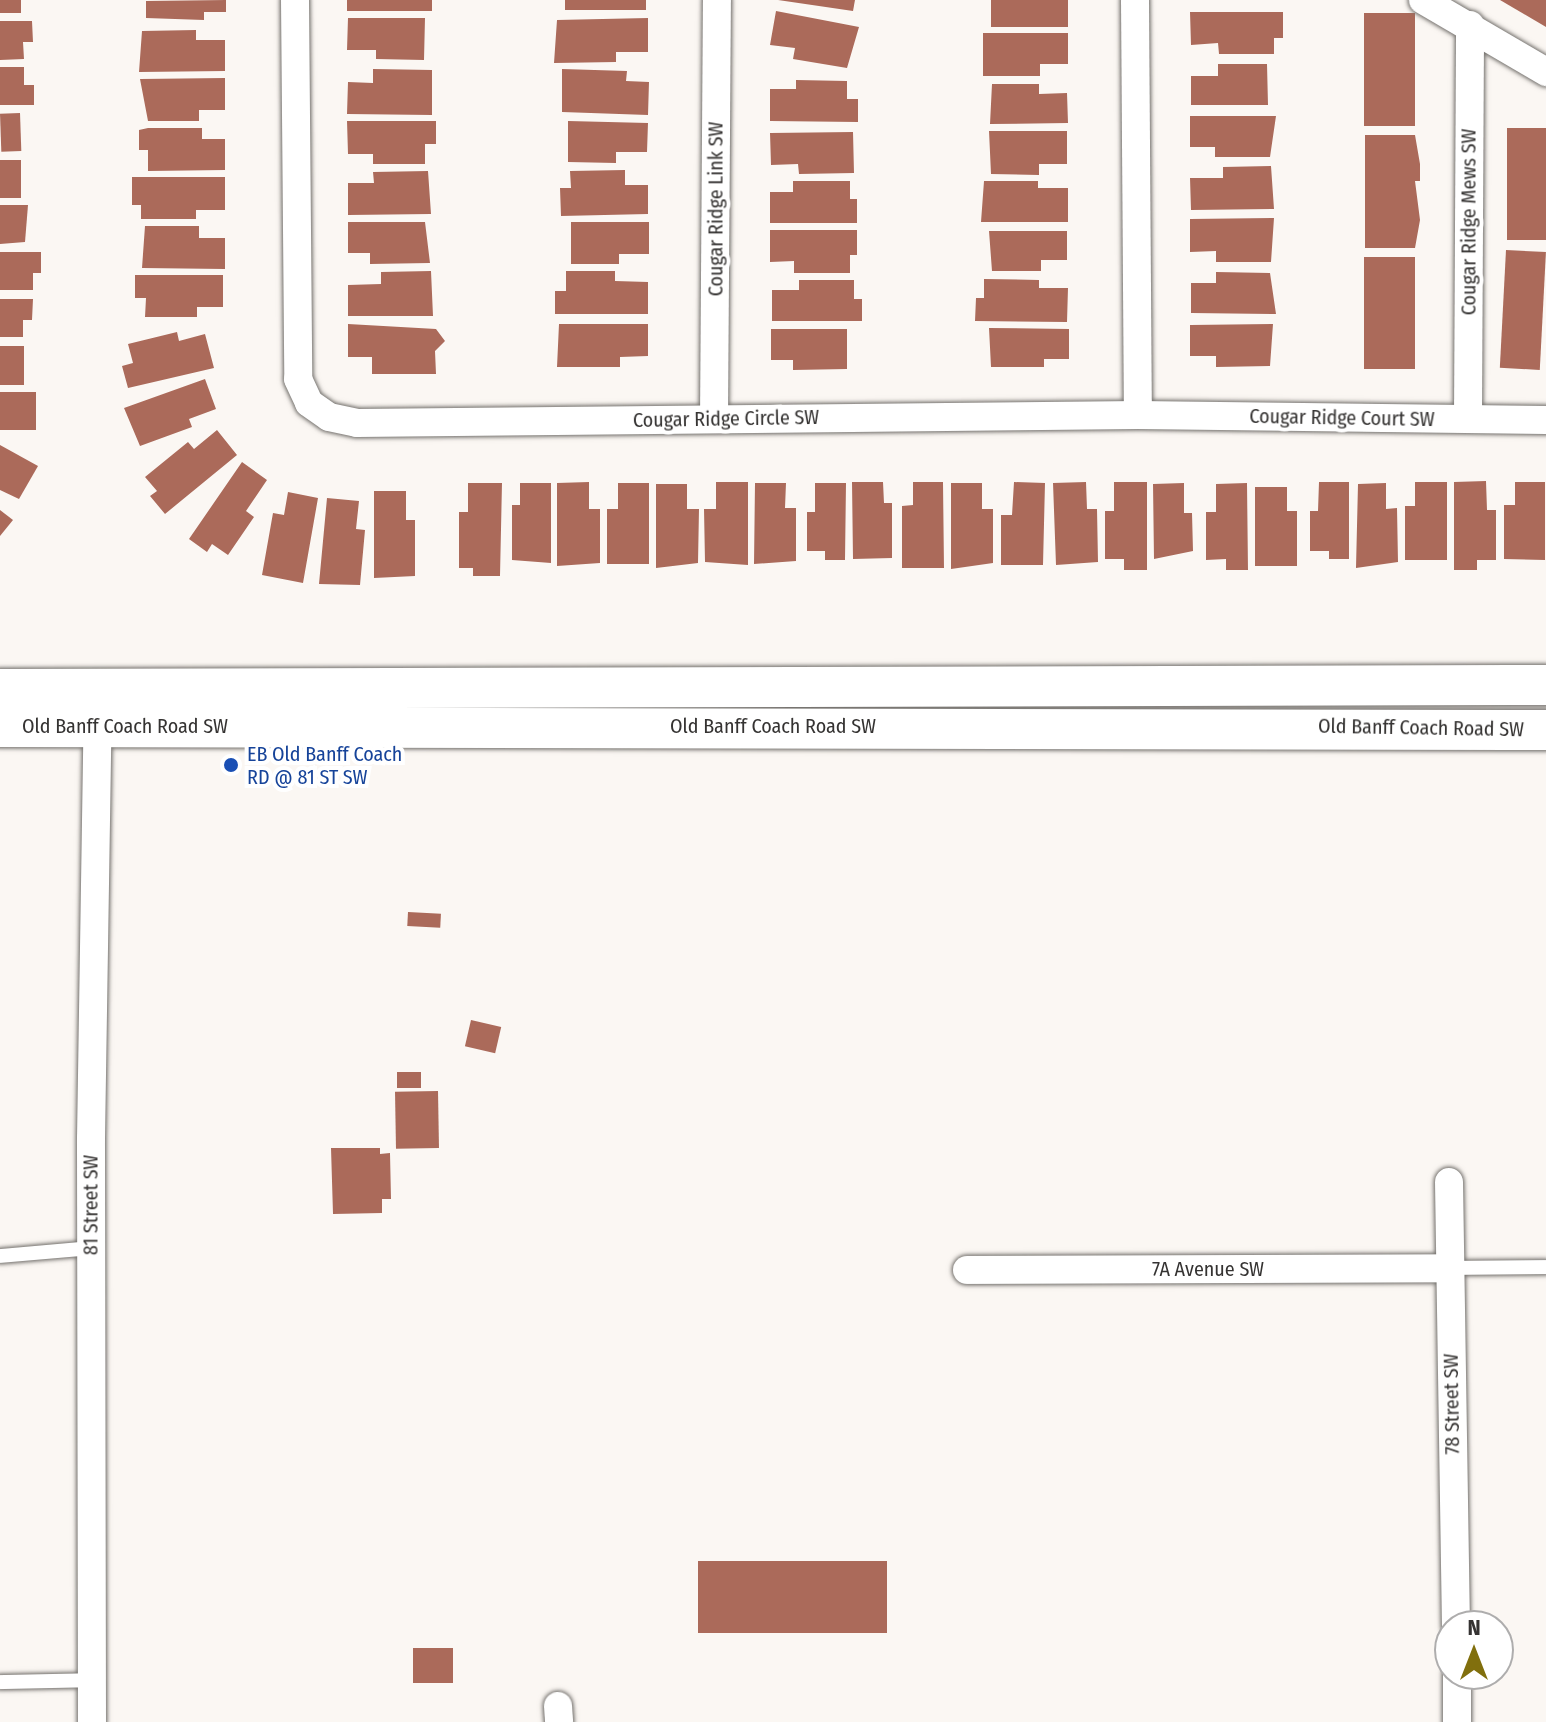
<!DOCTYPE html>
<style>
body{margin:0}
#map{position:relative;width:1546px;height:1722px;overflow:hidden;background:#fbf7f3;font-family:"Fira Sans Condensed",sans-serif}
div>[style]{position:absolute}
.building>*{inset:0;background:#ab6a5a;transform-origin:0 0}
.roads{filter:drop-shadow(0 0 2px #75726e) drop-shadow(0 0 2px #75726e)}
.service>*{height:14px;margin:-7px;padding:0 7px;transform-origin:7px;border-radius:7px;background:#fff}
.minor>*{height:28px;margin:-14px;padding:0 14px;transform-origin:14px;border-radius:14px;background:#fff}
.secondary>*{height:40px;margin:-20px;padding:0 20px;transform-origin:20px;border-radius:20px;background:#fff}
.dots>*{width:22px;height:22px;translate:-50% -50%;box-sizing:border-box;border:4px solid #fff;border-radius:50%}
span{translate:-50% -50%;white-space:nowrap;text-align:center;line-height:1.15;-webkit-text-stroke:8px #fff;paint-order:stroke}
.street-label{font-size:20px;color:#353332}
.transit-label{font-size:20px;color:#164399}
.left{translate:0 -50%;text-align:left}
.north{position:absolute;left:1434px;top:1610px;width:80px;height:80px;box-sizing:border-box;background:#fff;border:2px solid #aeadad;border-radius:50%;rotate:0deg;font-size:22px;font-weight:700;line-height:32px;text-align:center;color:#353332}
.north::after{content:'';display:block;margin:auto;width:28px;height:36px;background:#816f0d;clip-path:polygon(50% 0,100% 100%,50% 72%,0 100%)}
</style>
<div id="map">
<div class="building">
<i style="left:0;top:0;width:21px;height:13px"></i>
<i style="clip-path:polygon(226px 0,226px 12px,204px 12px,204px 20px,146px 18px,146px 1px)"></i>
<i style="left:347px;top:0;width:85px;height:11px"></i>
<i style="left:565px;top:0;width:81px;height:10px"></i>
<i style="clip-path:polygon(778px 0,855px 0,853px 11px)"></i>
<i style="left:991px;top:0;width:77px;height:27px"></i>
<i style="clip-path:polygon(1500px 0,1546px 0,1546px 27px)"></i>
<i style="clip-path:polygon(776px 11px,859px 27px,847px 68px,793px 59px,795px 48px,770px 45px)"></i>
<i style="clip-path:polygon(1190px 12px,1283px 12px,1283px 38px,1274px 38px,1274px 54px,1219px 54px,1218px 43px,1191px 45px)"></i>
<i style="left:1364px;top:13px;width:51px;height:113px"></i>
<i style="clip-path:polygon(348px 18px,425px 18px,424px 60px,376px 59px,376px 50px,347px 50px)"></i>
<i style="clip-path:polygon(648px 18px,648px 52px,616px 52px,616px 62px,554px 63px,557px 20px)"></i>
<i style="clip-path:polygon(0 21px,32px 21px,33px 42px,23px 42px,24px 59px,0 60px)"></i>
<i style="clip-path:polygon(196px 30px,196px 40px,225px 40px,225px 71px,139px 72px,142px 31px)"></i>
<i style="clip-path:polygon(983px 33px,1068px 33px,1068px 64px,1040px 64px,1040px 76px,983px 76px)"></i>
<i style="clip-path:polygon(1218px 64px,1267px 64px,1268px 105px,1191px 105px,1191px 76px,1218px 76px)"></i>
<i style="clip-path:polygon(0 67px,24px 67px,24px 85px,34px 85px,34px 105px,0 105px)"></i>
<i style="clip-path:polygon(373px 69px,432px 70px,432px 115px,347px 114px,348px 82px,373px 83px)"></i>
<i style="clip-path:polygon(562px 69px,627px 71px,626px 81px,649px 82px,648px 115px,562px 112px)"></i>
<i style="clip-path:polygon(225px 78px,225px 110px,199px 110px,199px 121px,148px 121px,140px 79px)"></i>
<i style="clip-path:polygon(796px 80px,847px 81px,847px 99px,858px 99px,858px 122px,770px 121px,770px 89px,796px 89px)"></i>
<i style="clip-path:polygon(992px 84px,1039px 84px,1039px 94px,1067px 93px,1068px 123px,990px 124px)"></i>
<i style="left:20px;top:113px;width:38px;height:20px;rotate:88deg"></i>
<i style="clip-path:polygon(1190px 116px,1276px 116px,1270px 157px,1215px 157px,1215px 147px,1190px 147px)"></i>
<i style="clip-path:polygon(347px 121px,436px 121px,436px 144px,425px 144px,425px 164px,373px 164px,373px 154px,348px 154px)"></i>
<i style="clip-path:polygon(568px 121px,648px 123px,647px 152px,616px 152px,616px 163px,568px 162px)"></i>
<i style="clip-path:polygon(148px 128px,202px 128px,202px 139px,225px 139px,225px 170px,148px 171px,148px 150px,139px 150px,139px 130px)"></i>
<i style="left:1507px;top:128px;width:39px;height:112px"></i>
<i style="clip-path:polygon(989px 131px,1067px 131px,1067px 164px,1039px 164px,1039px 175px,991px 174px)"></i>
<i style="clip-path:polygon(853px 132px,854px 173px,799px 174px,798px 164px,771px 165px,770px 133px)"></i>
<i style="clip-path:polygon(1365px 135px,1415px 135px,1420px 164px,1420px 181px,1415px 181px,1420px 220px,1415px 248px,1365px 248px)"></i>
<i style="left:0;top:160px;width:21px;height:38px"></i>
<i style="clip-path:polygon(1271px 166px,1274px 209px,1191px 210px,1190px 178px,1223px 178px,1223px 167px)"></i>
<i style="clip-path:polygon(625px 170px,625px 185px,648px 185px,648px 214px,561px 216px,560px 188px,571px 188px,570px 171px)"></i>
<i style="clip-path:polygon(428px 171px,431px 214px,348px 215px,348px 183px,374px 183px,373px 172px)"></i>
<i style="clip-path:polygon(132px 177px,225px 177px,225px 210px,196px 210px,196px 219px,141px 219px,141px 205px,132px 205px)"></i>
<i style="clip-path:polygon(793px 181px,850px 181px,850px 199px,857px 199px,857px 223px,770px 223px,770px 192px,793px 192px)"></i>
<i style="clip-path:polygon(984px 181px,1038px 181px,1038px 188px,1068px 188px,1068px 222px,981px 222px)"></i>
<i style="clip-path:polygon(0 205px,28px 205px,25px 242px,0 244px)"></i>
<i style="clip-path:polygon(1274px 218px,1271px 262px,1216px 262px,1216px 251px,1190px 252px,1190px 219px)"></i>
<i style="clip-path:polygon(348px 222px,425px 222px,430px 263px,370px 264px,370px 253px,348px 253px)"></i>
<i style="clip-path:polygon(571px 222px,649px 222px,649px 254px,619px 254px,619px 264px,571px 264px)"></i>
<i style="clip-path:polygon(145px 226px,199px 226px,199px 238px,225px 238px,225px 269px,142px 268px)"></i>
<i style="clip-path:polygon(770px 230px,857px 230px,857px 255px,850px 255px,850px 273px,794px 273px,794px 261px,770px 262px)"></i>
<i style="clip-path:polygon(989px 231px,1067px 231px,1067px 260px,1041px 260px,1041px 271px,992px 271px)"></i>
<i style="left:1506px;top:250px;width:40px;height:118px;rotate:3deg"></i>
<i style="clip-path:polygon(0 252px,41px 252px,41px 273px,33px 273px,33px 290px,0 290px)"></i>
<i style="left:1364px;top:257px;width:51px;height:112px"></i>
<i style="clip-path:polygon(431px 271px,433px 316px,348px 316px,348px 285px,381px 284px,381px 272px)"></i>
<i style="clip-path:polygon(566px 271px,615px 271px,615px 281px,648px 282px,648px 314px,555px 314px,555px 291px,566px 291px)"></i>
<i style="clip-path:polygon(1216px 272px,1270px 273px,1276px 314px,1191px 313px,1191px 283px,1216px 283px)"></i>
<i style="clip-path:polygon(135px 275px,223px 275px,223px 307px,197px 307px,197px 317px,145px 317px,146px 298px,135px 298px)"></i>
<i style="clip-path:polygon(984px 279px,1039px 280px,1039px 288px,1068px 288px,1067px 322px,975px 321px,976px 298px,984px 298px)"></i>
<i style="clip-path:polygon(799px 280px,854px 280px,854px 299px,862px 299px,862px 321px,772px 321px,772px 290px,799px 290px)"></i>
<i style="clip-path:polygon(0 299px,33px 299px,32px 320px,23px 320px,23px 337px,0 337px)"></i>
<i style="clip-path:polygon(348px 324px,436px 329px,445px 341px,435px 351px,436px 374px,372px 374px,372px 357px,348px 357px)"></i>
<i style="clip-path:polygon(559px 324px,648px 324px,648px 356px,620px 357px,620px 367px,557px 367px)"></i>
<i style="clip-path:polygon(1273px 324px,1270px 366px,1216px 367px,1216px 356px,1190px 356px,1190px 325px)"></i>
<i style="clip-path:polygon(989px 328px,1069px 329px,1069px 359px,1044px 359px,1044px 367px,991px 367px)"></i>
<i style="clip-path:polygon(771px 329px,847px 329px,847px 369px,793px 370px,793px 360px,771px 360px)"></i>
<i style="clip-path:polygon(177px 332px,179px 341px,205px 334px,214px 368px,128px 388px,122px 366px,133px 363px,128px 344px)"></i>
<i style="left:0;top:346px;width:24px;height:39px"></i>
<i style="clip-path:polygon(205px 379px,216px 409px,189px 419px,192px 427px,140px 446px,124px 408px)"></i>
<i style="left:0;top:392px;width:36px;height:38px"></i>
<i style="clip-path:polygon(217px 430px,237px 455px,165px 514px,150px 496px,157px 491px,145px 477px,188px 442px,194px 449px)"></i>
<i style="clip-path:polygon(0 445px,38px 466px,19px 499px,0 490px)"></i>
<i style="clip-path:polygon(242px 462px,267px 480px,246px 511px,254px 517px,228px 555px,212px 544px,207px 552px,189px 539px)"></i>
<i style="clip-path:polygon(1486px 481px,1487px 510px,1496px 510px,1496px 560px,1477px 560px,1477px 570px,1454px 570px,1454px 482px)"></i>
<i style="clip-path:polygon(589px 482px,589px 509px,600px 509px,600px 563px,557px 566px,557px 483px)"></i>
<i style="clip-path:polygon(716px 482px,748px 482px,748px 565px,705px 562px,704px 509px,716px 509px)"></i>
<i style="clip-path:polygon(852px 482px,883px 482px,884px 503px,892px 503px,892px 558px,853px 559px)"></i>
<i style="clip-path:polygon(913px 482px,943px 482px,944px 568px,902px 568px,902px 506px,913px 505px)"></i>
<i style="clip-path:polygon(1014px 482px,1045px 483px,1043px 565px,1001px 565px,1001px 515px,1012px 515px)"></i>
<i style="clip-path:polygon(1086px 482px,1087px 509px,1097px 509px,1098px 562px,1056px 565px,1053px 483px)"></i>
<i style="clip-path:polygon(1114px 482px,1147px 482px,1147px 570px,1124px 570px,1124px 559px,1105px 559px,1105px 511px,1114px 511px)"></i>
<i style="clip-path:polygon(1319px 482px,1349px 482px,1349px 559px,1329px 559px,1329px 551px,1310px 551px,1310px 511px,1318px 511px)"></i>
<i style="clip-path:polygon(1415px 482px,1447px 482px,1447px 560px,1405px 560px,1405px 506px,1415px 506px)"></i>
<i style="clip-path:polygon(1515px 482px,1545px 482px,1545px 560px,1504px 559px,1504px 505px,1515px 505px)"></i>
<i style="clip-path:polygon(468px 483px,502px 483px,500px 576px,473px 576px,473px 568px,459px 568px,459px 512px,468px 512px)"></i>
<i style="clip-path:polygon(520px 483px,551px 483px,551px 563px,512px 560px,512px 505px,520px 505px)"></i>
<i style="clip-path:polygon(618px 483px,649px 483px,649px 564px,607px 564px,607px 509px,618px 509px)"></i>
<i style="clip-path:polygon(755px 483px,786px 483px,785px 508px,796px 508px,796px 561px,754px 564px)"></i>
<i style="clip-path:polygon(815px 483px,846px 483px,845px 560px,825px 560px,825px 551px,807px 551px,807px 512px,815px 512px)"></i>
<i style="clip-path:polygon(951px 483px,982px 483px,982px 509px,993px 509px,993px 563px,951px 569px)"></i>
<i style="clip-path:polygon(1184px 483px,1184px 513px,1192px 513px,1193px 551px,1154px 559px,1153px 484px)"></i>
<i style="clip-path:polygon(1247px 483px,1248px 570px,1226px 570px,1226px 559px,1206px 560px,1206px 512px,1216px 512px,1216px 484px)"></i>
<i style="clip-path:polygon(1386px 483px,1386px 509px,1397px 508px,1398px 562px,1356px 568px,1358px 484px)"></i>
<i style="clip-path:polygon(656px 484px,687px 484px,687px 509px,699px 509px,698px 563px,656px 568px)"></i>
<i style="clip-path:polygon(1255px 487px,1287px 487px,1287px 511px,1297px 511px,1297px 566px,1255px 566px)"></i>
<i style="clip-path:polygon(374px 491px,406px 491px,406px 520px,415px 520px,415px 576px,374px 578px)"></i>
<i style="clip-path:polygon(288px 492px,318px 498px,303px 583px,262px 575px,273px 513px,284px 515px)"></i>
<i style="clip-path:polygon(327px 498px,359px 501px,356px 529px,365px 530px,360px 585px,319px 584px)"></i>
<i style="clip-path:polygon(0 510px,13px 520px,0 536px)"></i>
<i style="left:408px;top:912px;width:33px;height:14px;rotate:3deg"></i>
<i style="left:471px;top:1020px;width:31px;height:27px;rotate:13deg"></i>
<i style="left:421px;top:1072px;width:16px;height:24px;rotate:90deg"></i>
<i style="left:438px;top:1091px;width:57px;height:43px;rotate:89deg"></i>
<i style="clip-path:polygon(331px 1148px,380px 1148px,380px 1154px,390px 1153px,391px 1199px,382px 1199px,382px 1213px,333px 1214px)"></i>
<i style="left:887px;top:1561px;width:72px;height:189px;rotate:90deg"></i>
<i style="left:453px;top:1648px;width:35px;height:40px;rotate:90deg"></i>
</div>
<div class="roads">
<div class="service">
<i style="left:0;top:1256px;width:91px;rotate:-5deg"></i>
<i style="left:1450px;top:1268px;width:96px;rotate:-0.6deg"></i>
<i style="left:0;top:1682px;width:93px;rotate:-1.2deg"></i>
</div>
<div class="minor">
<i style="left:295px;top:0;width:379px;rotate:89.5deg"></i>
<i style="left:298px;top:379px;width:26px;rotate:65deg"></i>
<i style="left:309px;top:403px;width:24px;rotate:35deg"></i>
<i style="left:329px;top:417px;width:29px;rotate:12deg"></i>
<i style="left:357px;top:423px;width:781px;rotate:-0.59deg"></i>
<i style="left:1138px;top:415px;width:408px;rotate:0.7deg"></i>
<i style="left:1135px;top:0;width:415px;rotate:89.6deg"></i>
<i style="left:1423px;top:0;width:143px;rotate:30.3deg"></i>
<i style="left:714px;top:419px;width:419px;rotate:-89.6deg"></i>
<i style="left:1468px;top:419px;width:394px;rotate:-89.7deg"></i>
<i style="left:1449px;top:1182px;width:444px;rotate:89.1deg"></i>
<i style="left:967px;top:1270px;width:483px;rotate:-0.2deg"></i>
<i style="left:1457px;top:1674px;width:48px;rotate:90deg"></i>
<i style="left:558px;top:1706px;width:16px;rotate:86deg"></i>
<i style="left:92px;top:1722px;width:583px;rotate:-90.1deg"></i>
<i style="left:91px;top:1139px;width:429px;rotate:-89.1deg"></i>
</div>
<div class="secondary">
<i style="left:0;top:689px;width:1546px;rotate:-0.15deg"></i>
<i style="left:0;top:727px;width:1546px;rotate:0.11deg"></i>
</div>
</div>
<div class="dots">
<i style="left:231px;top:765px;background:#1a4fb4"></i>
</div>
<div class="street-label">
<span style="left:716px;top:209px;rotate:-90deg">Cougar Ridge Link SW</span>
<span style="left:1469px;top:222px;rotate:-90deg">Cougar Ridge Mews SW</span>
<span style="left:1342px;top:418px;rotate:1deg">Cougar Ridge Court SW</span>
<span style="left:726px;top:419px;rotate:-1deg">Cougar Ridge Circle SW</span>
<span style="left:125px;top:726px">Old Banff Coach Road SW</span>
<span style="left:773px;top:726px">Old Banff Coach Road SW</span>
<span style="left:1421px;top:728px;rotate:1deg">Old Banff Coach Road SW</span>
<span style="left:91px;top:1205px;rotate:-90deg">81 Street SW</span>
<span style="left:1208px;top:1269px">7A Avenue SW</span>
<span style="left:1452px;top:1404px;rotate:-91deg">78 Street SW</span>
</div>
<div class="transit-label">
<span class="left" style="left:247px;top:766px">EB Old Banff Coach<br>RD @ 81 ST SW</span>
</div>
<div class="north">N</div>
</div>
